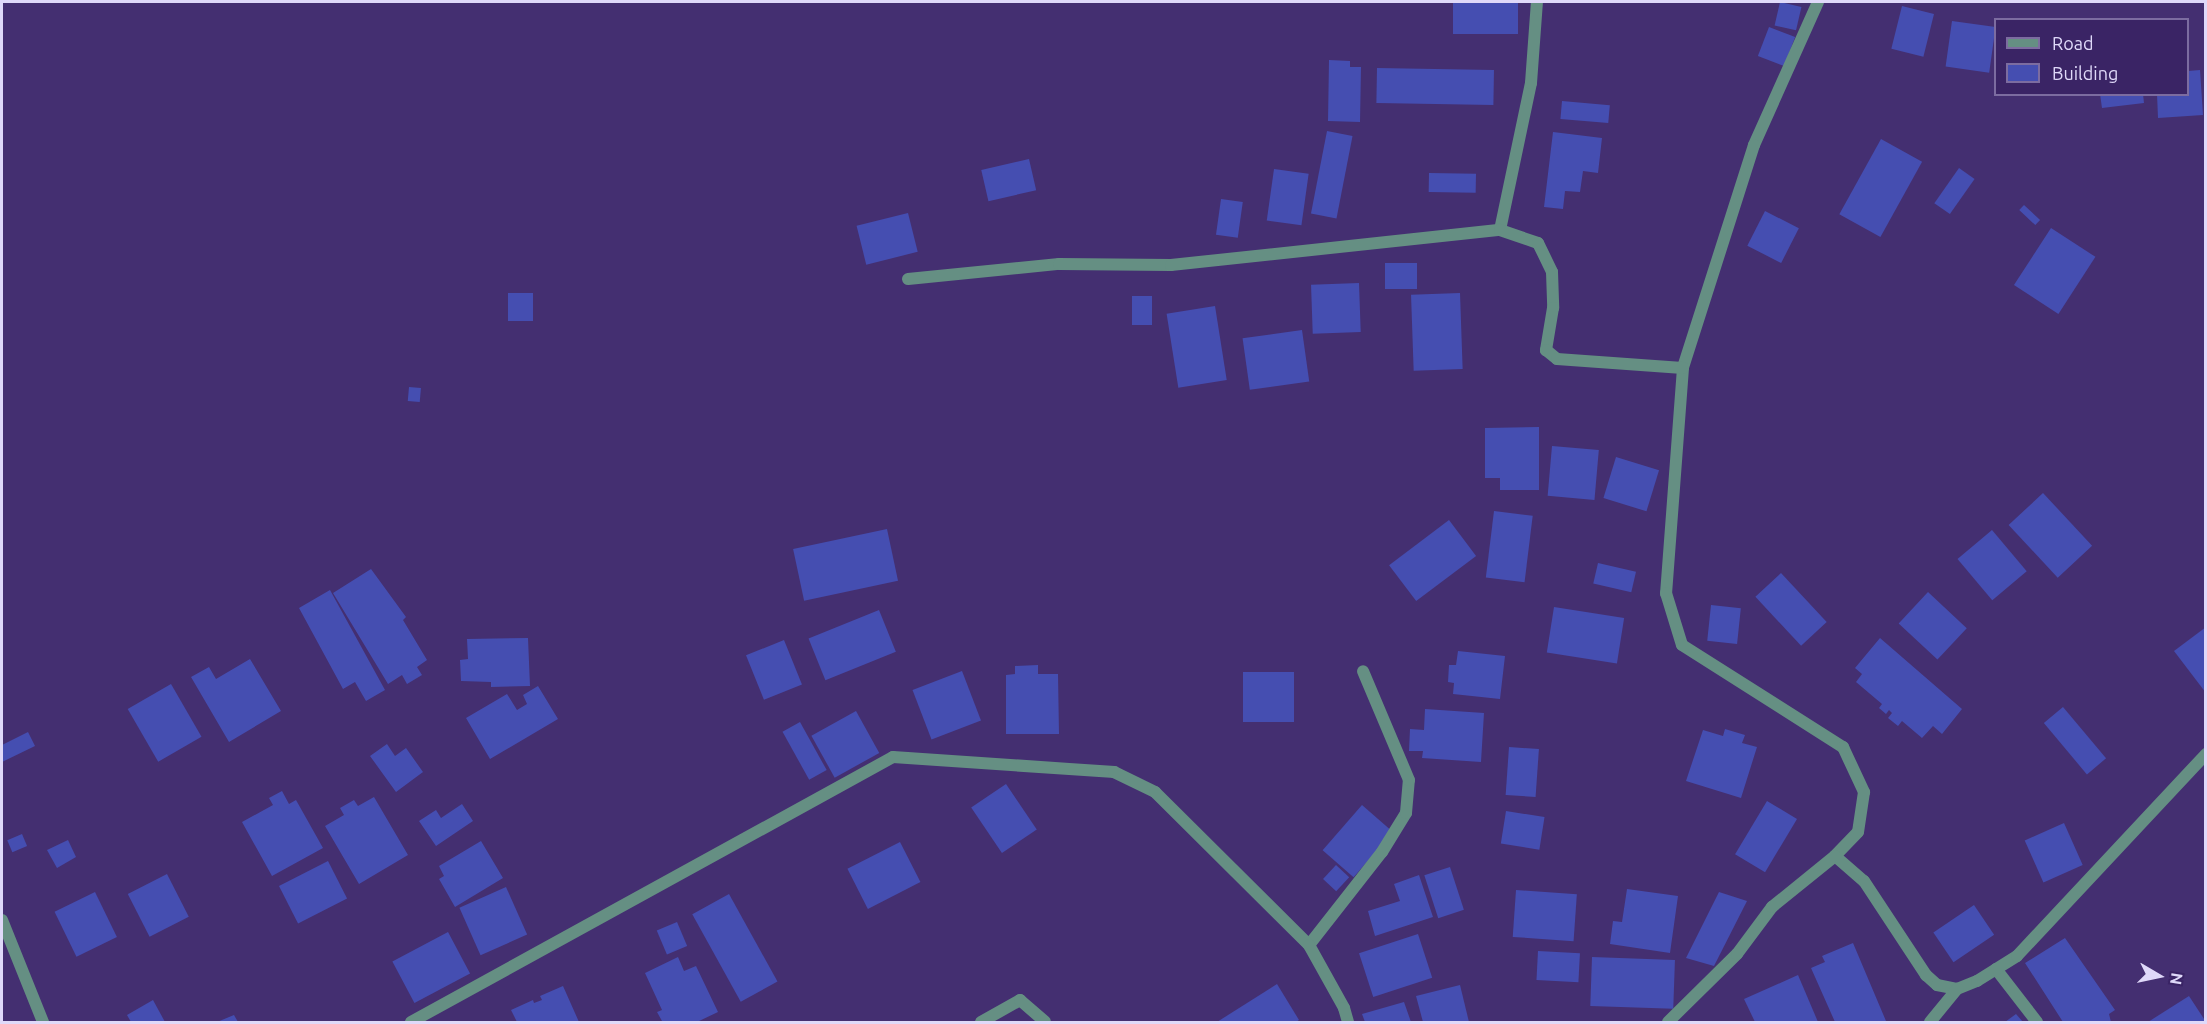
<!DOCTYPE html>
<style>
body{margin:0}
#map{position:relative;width:2207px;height:1024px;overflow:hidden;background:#442f71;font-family:Ubuntu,sans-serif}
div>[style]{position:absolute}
.building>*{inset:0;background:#454eb1;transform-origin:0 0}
.minor>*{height:12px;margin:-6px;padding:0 6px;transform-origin:6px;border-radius:6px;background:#658f83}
.tertiary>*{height:12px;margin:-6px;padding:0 6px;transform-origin:6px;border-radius:6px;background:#658f83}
span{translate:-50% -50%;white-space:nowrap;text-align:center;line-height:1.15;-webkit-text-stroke:4.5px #3a2465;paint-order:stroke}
.frame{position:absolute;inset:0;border:3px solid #dfd9f9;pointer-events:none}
.legend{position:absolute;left:1994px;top:18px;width:195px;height:78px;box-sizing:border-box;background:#3a2465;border:2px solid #7c6ca0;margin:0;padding:8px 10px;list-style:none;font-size:18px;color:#dfd9f9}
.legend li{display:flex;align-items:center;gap:12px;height:30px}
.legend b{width:30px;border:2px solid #7c6ca0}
.north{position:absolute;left:2129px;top:946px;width:60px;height:60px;-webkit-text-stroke:4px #3a2465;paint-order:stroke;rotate:99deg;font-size:16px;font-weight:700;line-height:24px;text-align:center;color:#dfd9f9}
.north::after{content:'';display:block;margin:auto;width:21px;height:27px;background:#dfd9f9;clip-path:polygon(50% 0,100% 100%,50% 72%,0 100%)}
</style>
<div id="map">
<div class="building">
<i style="left:1453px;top:2px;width:65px;height:32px"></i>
<i style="left:1780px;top:2px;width:22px;height:24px;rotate:13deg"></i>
<i style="left:1902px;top:6px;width:33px;height:44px;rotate:14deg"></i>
<i style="left:1952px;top:21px;width:44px;height:46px;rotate:8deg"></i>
<i style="left:1769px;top:27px;width:28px;height:31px;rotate:21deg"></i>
<i style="clip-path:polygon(1329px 60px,1350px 61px,1350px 67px,1361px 67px,1360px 122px,1328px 121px)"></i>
<i style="left:1377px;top:68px;width:117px;height:35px;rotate:1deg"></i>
<i style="clip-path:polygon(2200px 70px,2203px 115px,2158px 118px,2157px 94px,2188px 94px,2188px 71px)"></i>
<i style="clip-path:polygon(2100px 94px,2143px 94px,2144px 103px,2102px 108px)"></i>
<i style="left:1562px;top:101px;width:48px;height:18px;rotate:5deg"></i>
<i style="left:1327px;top:131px;width:26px;height:84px;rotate:11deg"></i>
<i style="clip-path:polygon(1553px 132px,1602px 138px,1598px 173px,1583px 171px,1580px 192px,1565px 191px,1563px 209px,1544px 207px)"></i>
<i style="left:1881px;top:139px;width:47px;height:86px;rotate:29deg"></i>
<i style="left:1029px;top:159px;width:32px;height:49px;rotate:77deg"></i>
<i style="left:1959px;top:168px;width:19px;height:43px;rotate:35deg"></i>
<i style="left:1274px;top:169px;width:35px;height:52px;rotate:8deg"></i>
<i style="left:1429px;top:173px;width:47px;height:19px;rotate:1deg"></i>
<i style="left:1221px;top:199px;width:22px;height:36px;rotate:8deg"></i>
<i style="left:2024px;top:205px;width:22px;height:7px;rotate:43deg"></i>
<i style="left:1765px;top:211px;width:38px;height:39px;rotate:27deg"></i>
<i style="left:908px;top:213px;width:40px;height:53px;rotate:76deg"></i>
<i style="left:2051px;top:228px;width:53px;height:68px;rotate:33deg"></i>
<i style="left:1385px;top:263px;width:32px;height:26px"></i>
<i style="left:1359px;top:283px;width:49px;height:48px;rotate:88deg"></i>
<i style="left:508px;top:293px;width:25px;height:28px"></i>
<i style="left:1460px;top:293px;width:76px;height:49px;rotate:88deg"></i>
<i style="left:1132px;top:296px;width:20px;height:29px"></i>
<i style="left:1215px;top:306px;width:75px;height:49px;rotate:81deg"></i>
<i style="left:1302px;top:330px;width:52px;height:60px;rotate:82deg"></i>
<i style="left:409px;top:387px;width:12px;height:14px;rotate:5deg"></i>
<i style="clip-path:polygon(1539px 427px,1539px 490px,1500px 490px,1500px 478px,1485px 478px,1485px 428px)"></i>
<i style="left:1552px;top:446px;width:47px;height:50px;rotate:5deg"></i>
<i style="left:1616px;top:457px;width:45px;height:43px;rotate:17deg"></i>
<i style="left:2043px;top:493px;width:72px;height:47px;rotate:47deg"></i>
<i style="left:1494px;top:511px;width:39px;height:67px;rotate:7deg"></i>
<i style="left:1449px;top:520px;width:45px;height:75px;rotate:53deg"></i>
<i style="left:887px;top:529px;width:53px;height:96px;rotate:78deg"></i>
<i style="left:1992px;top:530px;width:54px;height:45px;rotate:50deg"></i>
<i style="left:1598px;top:563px;width:39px;height:21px;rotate:13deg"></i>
<i style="clip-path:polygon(371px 569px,406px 617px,403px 620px,427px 660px,417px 667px,422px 675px,407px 684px,402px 675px,388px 684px,333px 593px)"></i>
<i style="left:1781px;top:573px;width:67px;height:35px;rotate:47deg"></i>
<i style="clip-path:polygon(330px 590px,385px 690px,366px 701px,355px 682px,343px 689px,299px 608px)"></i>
<i style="left:1928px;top:592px;width:53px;height:43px;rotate:43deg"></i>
<i style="left:1711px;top:605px;width:30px;height:36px;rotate:6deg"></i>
<i style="left:1554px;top:607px;width:71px;height:46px;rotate:9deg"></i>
<i style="left:879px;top:610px;width:45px;height:76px;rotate:68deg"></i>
<i style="clip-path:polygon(2206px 627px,2206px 693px,2174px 651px)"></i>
<i style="clip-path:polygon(528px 638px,530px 686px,491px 687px,491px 682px,461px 681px,460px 660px,468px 659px,467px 639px)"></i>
<i style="clip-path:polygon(1880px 638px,1962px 709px,1942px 734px,1933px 726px,1922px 738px,1902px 721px,1898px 726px,1888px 718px,1892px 713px,1889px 710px,1886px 714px,1879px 708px,1882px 704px,1856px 682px,1862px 674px,1855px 668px)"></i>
<i style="left:784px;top:640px;width:48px;height:41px;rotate:68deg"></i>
<i style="clip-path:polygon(1458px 651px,1505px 656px,1500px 699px,1453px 694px,1454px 683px,1448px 682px,1449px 665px,1456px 665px)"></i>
<i style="clip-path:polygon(250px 659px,281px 711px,229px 742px,191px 677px,209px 667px,216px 679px)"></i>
<i style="clip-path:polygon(1038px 665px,1038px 674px,1058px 674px,1059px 734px,1006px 734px,1006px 675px,1015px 674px,1015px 666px)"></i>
<i style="left:962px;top:671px;width:53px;height:53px;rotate:69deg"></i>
<i style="left:1243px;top:672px;width:51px;height:50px"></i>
<i style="left:171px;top:684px;width:61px;height:50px;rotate:60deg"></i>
<i style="clip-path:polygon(538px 686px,558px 719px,490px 759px,466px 718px,507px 694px,517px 710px,527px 704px,523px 695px)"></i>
<i style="left:2063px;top:707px;width:67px;height:25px;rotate:50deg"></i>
<i style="clip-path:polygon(1425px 709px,1484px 713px,1481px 762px,1422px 758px,1423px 751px,1409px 751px,1410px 729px,1424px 730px)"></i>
<i style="left:856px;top:711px;width:48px;height:51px;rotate:61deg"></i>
<i style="left:800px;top:722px;width:55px;height:20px;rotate:61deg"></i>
<i style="clip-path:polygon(1725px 729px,1745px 735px,1742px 743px,1757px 747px,1741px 798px,1686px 781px,1703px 730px,1723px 736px)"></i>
<i style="clip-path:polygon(28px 732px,35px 746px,2px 762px,2px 745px)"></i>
<i style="clip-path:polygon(387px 744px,395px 756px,406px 748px,423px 772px,396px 792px,370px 756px)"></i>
<i style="left:1509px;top:747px;width:30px;height:48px;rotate:4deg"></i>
<i style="left:1006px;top:784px;width:55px;height:42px;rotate:56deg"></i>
<i style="clip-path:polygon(282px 791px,289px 804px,296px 800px,323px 848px,272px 876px,242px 822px,273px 805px,269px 798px)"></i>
<i style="clip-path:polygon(374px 797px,408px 855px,359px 884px,325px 826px,344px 815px,340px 808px,354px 800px,358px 806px)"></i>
<i style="left:1767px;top:801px;width:35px;height:62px;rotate:31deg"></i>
<i style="clip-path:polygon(462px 804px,473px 821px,436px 846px,419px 821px,436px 810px,441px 818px)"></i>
<i style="left:1362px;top:805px;width:41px;height:60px;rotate:41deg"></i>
<i style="left:1506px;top:811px;width:39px;height:33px;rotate:9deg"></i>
<i style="left:2064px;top:823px;width:46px;height:43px;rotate:66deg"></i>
<i style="left:22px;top:834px;width:13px;height:16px;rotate:67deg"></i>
<i style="clip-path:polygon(68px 840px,76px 857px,57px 868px,47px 850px)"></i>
<i style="clip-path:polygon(481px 841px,503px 878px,455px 907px,439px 879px,444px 876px,439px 866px)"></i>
<i style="left:900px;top:842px;width:45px;height:59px;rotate:63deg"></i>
<i style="left:328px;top:861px;width:42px;height:55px;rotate:63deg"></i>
<i style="left:1336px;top:865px;width:18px;height:19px;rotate:43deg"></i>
<i style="left:1450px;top:867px;width:45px;height:27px;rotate:72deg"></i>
<i style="left:167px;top:874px;width:48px;height:44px;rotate:63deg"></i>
<i style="clip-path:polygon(1419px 875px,1433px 917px,1375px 936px,1368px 911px,1400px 901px,1394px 884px)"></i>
<i style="left:506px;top:887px;width:52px;height:51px;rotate:66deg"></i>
<i style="clip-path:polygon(1627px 889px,1678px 896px,1670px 953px,1610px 944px,1613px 921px,1622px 922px)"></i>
<i style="left:1516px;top:890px;width:61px;height:47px;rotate:4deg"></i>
<i style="left:95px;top:892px;width:50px;height:45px;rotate:64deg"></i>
<i style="clip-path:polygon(1719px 892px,1747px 901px,1714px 966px,1686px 958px)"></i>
<i style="left:729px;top:894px;width:100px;height:42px;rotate:61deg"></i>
<i style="left:1974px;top:905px;width:36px;height:49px;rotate:56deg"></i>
<i style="left:677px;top:922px;width:26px;height:22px;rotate:67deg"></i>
<i style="left:448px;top:932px;width:47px;height:63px;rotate:62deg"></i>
<i style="left:1418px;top:934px;width:46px;height:62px;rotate:72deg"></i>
<i style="clip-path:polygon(2065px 938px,2115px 1010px,2109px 1014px,2111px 1022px,2063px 1022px,2025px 963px)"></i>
<i style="clip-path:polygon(1853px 943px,1886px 1021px,1882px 1022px,1835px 1022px,1811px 968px,1825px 962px,1822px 956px)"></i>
<i style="left:1538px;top:951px;width:42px;height:29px;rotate:3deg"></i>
<i style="clip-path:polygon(678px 957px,684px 971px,696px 966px,718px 1012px,697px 1022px,662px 1021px,657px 1012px,662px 1010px,645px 973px)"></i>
<i style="left:1592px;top:957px;width:83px;height:49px;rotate:2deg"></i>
<i style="clip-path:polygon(1798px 975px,1818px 1022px,1755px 1022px,1744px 999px)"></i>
<i style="clip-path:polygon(1277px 984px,1299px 1020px,1296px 1022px,1217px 1022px)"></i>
<i style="clip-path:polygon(1460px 985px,1469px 1022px,1423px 1022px,1416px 996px)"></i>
<i style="clip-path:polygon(563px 986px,579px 1022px,517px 1022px,511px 1010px,533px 1000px,534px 1003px,542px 1000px,540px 996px)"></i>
<i style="clip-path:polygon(2189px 996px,2206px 1022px,2148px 1022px)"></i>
<i style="clip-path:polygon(153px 1000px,165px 1022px,131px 1022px,127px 1015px)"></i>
<i style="clip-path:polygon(1404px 1002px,1411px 1022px,1365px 1022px,1362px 1014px)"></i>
<i style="clip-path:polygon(2016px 1014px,2023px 1022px,2005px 1022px)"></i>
<i style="clip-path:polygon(234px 1015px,238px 1022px,217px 1022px)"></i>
</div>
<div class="minor">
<i style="left:1818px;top:2px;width:157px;rotate:114.1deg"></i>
<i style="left:1754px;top:145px;width:234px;rotate:107.7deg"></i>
<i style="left:1683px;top:368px;width:226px;rotate:94.3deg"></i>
<i style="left:1666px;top:593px;width:54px;rotate:72.9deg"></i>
<i style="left:1682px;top:645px;width:191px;rotate:32.4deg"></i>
<i style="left:1843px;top:747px;width:50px;rotate:65deg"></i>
<i style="left:1864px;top:792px;width:40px;rotate:98.5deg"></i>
<i style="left:1858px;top:832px;width:33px;rotate:134deg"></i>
<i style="left:1500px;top:230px;width:150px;rotate:-78.1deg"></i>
<i style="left:1531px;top:83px;width:81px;rotate:-85.8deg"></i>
<i style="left:908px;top:279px;width:152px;rotate:-5.7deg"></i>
<i style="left:1059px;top:264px;width:112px;rotate:0.5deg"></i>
<i style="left:1171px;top:265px;width:331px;rotate:-6.1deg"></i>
<i style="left:1500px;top:230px;width:40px;rotate:18.9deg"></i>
<i style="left:1538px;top:243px;width:32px;rotate:64deg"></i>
<i style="left:1552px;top:272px;width:36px;rotate:88deg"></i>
<i style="left:1553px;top:308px;width:43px;rotate:99.5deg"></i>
<i style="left:1546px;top:350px;width:14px;rotate:39deg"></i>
<i style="left:1557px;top:359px;width:126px;rotate:4.1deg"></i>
<i style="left:1309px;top:945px;width:118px;rotate:-51.9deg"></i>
<i style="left:1382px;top:852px;width:46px;rotate:-58.4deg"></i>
<i style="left:1406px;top:813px;width:33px;rotate:-85deg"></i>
<i style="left:1409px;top:780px;width:118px;rotate:-112.9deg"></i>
<i style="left:1996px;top:969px;width:67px;rotate:52.3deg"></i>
<i style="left:411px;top:1022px;width:550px;rotate:-28.8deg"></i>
<i style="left:893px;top:757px;width:222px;rotate:3.9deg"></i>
<i style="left:1114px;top:772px;width:46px;rotate:26deg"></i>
<i style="left:1155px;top:792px;width:217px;rotate:44.8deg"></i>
<i style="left:1309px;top:945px;width:72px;rotate:60.9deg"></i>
<i style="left:1344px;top:1008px;width:15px;rotate:74deg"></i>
<i style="left:981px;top:1022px;width:45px;rotate:-29.4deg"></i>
<i style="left:1020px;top:1000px;width:33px;rotate:41deg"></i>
<i style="left:1668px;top:1022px;width:97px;rotate:-44.6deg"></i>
<i style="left:1737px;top:954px;width:59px;rotate:-53.3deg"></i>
<i style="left:1772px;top:907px;width:81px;rotate:-39deg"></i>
<i style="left:1835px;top:856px;width:38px;rotate:41deg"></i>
<i style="left:1864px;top:881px;width:113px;rotate:56.6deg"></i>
<i style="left:1926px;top:975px;width:15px;rotate:42deg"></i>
<i style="left:1937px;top:985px;width:20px;rotate:11deg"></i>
<i style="left:1957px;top:989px;width:22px;rotate:-22deg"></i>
<i style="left:1977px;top:981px;width:47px;rotate:-32deg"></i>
<i style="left:2017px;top:956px;width:277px;rotate:-46.9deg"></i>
<i style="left:1930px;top:1022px;width:43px;rotate:-50.7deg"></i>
</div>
<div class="tertiary">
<i style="left:2px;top:920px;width:110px;rotate:68.1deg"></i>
</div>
<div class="frame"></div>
<ul class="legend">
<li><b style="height:8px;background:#658f83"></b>Road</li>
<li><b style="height:16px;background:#454eb1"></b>Building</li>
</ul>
<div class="north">N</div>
</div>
